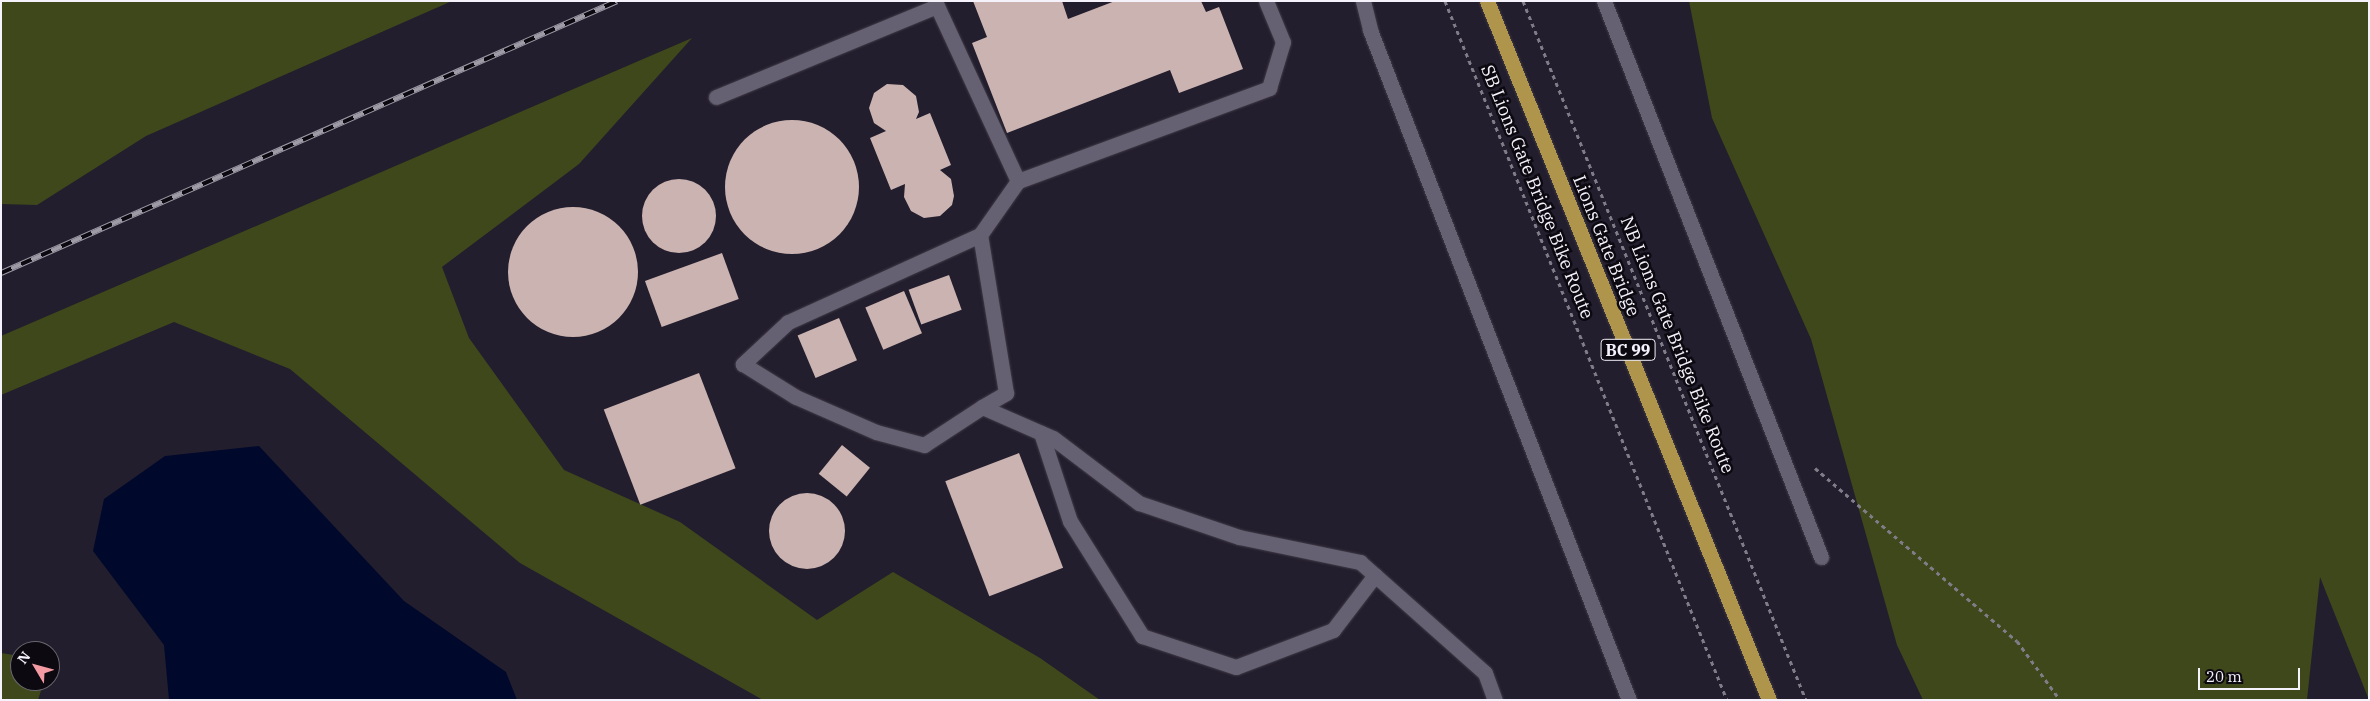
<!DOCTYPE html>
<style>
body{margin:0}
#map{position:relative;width:2370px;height:701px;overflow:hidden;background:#231e2d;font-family:"IBM Plex Serif",serif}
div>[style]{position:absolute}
.green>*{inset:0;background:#3e481b}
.water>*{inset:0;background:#00092c}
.building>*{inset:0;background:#cbb3b1;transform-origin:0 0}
.round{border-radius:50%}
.path>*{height:3px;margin-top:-1.5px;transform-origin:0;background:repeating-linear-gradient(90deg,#807c88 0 4px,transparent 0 8px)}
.roads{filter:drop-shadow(0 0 1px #403b48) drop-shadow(0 0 1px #403b48)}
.service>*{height:15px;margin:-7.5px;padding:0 7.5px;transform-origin:7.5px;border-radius:7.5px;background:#666172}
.trunk>*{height:15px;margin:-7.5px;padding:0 7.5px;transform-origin:7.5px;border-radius:7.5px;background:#ae954b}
.rail>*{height:5.5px;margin-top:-2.75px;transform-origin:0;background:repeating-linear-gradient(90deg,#0c0910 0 11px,#9e9aa6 0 22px);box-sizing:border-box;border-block:1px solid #9e9aa6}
span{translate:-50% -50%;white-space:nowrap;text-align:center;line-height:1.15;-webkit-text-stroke:5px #0c0910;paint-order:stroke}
.shield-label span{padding:1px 4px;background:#0c0910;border:1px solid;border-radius:4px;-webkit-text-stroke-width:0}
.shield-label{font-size:16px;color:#f5f2fc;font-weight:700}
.street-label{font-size:18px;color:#f5f2fc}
.frame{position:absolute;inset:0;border:2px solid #f5f2fc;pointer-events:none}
.north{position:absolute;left:10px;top:641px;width:50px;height:50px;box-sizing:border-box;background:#0c0910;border:1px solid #69666e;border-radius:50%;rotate:307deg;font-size:14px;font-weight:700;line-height:20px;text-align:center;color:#f5f2fc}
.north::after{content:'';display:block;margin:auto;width:18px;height:22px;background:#f49aa3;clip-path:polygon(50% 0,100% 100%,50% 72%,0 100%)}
.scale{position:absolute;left:2198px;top:668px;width:102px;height:22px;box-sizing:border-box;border:2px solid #f5f2fc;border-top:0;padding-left:6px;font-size:15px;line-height:18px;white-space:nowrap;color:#f5f2fc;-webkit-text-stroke:4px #0c0910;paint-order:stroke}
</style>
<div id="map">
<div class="green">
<i style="clip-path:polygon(5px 1px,452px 1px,146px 136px,37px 205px,1px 204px,1px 3px)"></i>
<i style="clip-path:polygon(1689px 1px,2369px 1px,2369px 700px,2320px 577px,2307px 700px,1923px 700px,1897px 645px,1811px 339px,1712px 118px)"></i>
<i style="clip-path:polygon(692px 38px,579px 164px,442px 267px,469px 338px,564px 470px,680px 522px,817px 620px,893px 572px,1040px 658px,1100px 700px,763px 700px,520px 563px,290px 369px,174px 322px,1px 395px,1px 336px)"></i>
<i style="clip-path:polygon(1px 653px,20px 656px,20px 681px,44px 681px,38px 700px,1px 700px)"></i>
</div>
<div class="water">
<i style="clip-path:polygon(259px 446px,404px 601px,506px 672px,517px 700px,169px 700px,164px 645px,93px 551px,104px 499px,165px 456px)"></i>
</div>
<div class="building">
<i style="clip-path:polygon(973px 1px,1062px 1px,1068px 19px,1115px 1px,1201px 1px,1206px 12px,1219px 7px,1243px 69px,1179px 93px,1170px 70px,1007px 133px,972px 43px,987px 37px)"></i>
<i style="clip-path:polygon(887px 84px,903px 85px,916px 96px,919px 112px,916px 119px,930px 113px,951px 165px,940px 170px,951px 179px,954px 196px,952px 205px,940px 216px,924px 218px,911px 211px,904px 197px,905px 184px,891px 190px,870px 138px,886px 131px,874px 123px,869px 108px,874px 93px)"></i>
<i class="round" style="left:725px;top:120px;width:134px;height:134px"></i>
<i class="round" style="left:642px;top:179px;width:74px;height:74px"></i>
<i class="round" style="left:508px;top:207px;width:130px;height:130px"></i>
<i style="left:722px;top:253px;width:49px;height:82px;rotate:70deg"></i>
<i style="left:949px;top:275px;width:37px;height:43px;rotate:70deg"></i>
<i style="left:904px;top:291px;width:46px;height:42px;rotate:67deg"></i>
<i style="left:839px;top:318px;width:46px;height:45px;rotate:67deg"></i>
<i style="left:699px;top:373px;width:102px;height:102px;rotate:69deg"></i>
<i style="left:842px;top:445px;width:36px;height:37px;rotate:39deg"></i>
<i style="left:1019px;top:453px;width:123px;height:79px;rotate:69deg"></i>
<i class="round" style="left:769px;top:493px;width:76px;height:76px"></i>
</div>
<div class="path">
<i style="left:1445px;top:1px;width:754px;rotate:68.03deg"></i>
<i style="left:1523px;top:1px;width:754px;rotate:67.96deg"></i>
<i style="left:1815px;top:468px;width:266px;rotate:40.6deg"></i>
<i style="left:2017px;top:641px;width:73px;rotate:53.9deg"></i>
</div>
<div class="roads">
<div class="service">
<i style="left:1363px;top:1px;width:30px;rotate:76deg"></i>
<i style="left:1370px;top:30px;width:718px;rotate:68.87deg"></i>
<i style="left:1604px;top:1px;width:597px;rotate:68.68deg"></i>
<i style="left:716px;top:97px;width:239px;rotate:-22.4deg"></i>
<i style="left:937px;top:6px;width:193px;rotate:65.2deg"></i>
<i style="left:980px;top:235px;width:66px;rotate:-54.9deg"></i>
<i style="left:1018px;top:181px;width:268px;rotate:-20.3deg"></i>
<i style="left:1269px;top:88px;width:48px;rotate:-73.1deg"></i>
<i style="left:1283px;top:42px;width:44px;rotate:-112.5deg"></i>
<i style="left:982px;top:407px;width:28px;rotate:-30deg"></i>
<i style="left:1006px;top:393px;width:160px;rotate:-99.3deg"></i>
<i style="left:980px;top:235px;width:211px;rotate:155.6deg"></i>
<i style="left:788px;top:322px;width:62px;rotate:137deg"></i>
<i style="left:743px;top:364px;width:62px;rotate:31.9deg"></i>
<i style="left:796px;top:397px;width:87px;rotate:23.6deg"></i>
<i style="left:876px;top:432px;width:50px;rotate:15.2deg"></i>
<i style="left:924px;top:445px;width:69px;rotate:-33.2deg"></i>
<i style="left:982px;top:407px;width:77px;rotate:23.6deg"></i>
<i style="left:1053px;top:438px;width:108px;rotate:37.1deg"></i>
<i style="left:1139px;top:503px;width:106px;rotate:18.8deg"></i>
<i style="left:1239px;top:537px;width:124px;rotate:11.7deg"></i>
<i style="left:1360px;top:562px;width:167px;rotate:41.6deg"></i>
<i style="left:1485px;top:673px;width:29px;rotate:70deg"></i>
<i style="left:1041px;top:433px;width:93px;rotate:71.8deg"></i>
<i style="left:1070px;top:521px;width:136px;rotate:57.9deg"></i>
<i style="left:1142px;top:636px;width:99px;rotate:18.3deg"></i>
<i style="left:1236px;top:667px;width:104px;rotate:-20.9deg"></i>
<i style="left:1333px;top:630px;width:69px;rotate:-52.6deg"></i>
</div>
<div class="trunk">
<i style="left:1487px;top:1px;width:754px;rotate:68.03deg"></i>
</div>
</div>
<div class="rail">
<i style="left:1px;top:273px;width:673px;rotate:-23.82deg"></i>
</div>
<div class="shield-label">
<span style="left:1628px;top:350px">BC 99</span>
</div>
<div class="street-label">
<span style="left:1537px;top:192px;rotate:68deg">SB Lions Gate Bridge Bike Route</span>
<span style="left:1606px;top:246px;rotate:68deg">Lions Gate Bridge</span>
<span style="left:1677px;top:345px;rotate:68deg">NB Lions Gate Bridge Bike Route</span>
</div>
<div class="frame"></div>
<div class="north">N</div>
<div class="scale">20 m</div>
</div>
